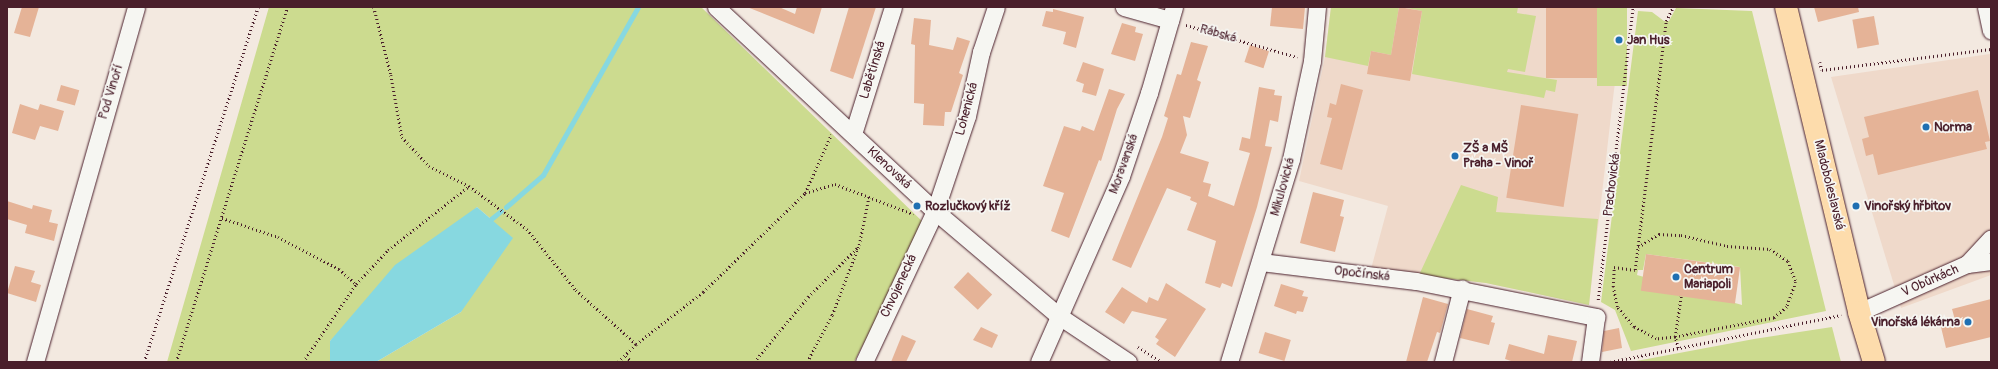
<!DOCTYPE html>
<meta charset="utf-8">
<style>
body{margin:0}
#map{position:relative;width:1998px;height:369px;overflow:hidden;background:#f3e9e0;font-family:Pangolin,sans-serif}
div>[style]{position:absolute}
.built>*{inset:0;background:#efd9ca}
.green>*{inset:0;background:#ccdb8f;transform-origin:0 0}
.water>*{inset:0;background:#87d8e0}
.stream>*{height:5px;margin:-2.5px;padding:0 2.5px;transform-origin:2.5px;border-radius:2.5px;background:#87d8e0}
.building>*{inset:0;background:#e5b397;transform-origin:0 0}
.path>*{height:2.5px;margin-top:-1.25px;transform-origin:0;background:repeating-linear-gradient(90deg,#4a1f2b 0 1px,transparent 0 4px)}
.roads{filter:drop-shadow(0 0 1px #4a1f2b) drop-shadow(0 0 1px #4a1f2b)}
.minor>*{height:17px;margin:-8.5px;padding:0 8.5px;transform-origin:8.5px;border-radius:8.5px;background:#f6f6f2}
.major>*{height:22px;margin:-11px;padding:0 11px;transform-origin:11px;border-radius:11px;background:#fddcac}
.dots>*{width:11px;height:11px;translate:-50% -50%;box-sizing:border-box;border:2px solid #f6f6f2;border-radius:50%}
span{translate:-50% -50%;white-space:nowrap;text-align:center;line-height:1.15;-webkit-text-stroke:3.5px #f6f6f2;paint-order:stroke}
.street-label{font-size:13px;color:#4a1f2b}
.poi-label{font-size:13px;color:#4a1f2b;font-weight:700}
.left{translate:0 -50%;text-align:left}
.right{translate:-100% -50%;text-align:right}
.frame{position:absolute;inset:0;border:8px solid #4a1f2b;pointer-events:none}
</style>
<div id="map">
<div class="built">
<i style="clip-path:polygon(1331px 7px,1627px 7px,1614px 90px,1589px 305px,1486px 283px,1371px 269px,1388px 206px,1299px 181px,1325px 57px)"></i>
<i style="clip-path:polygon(1990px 54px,1991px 275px,1901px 308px,1831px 77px)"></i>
</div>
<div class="green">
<i style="clip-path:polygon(269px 7px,701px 7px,926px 225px,854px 362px,376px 362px,461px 312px,491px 219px,477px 207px,330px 341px,330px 362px,167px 362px)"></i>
<i style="clip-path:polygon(1331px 7px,1399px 7px,1391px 55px,1371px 51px,1368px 66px,1325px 57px)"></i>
<i style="clip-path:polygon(1402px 7px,1518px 7px,1517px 13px,1536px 16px,1525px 72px,1508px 69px,1507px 72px,1557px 80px,1555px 92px,1546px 90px,1544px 98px,1412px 74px,1422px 11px)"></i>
<i style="left:1597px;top:7px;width:30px;height:79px"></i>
<i style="clip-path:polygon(evenodd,1676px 8px,1752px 11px,1826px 311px,1631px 351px,1615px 310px,1601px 302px,1638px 11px,1652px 12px,1664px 21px,1669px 21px,1676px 8px,1646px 254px,1740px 267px,1742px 305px,1637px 275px,1638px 270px,1643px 270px,1646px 254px)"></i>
<i style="clip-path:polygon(1461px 185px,1498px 197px,1496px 212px,1598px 219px,1589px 305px,1486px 283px,1419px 275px)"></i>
<i style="clip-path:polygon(1832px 327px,1841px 362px,1631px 362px,1754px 339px)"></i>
</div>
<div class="water">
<i style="clip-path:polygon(477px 207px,513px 238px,461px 312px,376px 362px,330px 362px,330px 341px,395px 265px)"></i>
</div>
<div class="stream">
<i style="left:506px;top:207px;width:49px;rotate:-40.9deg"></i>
<i style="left:543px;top:175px;width:193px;rotate:-60.5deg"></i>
<i style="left:491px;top:219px;width:13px;rotate:-39deg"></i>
</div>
<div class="building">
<i style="clip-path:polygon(22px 7px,39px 7px,30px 37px,14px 33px)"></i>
<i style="clip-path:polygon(747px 7px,779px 7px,795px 14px,797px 7px,822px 7px,814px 34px)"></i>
<i style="clip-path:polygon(849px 7px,876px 7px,853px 79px,830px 71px)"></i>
<i style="clip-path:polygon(1272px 7px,1305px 7px,1303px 29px,1270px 26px)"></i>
<i style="clip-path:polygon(1399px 7px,1422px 11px,1410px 81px,1367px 74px,1371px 51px,1391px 55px)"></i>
<i style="left:1546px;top:7px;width:51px;height:71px"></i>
<i style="clip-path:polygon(1814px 7px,1858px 7px,1859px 12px,1818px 22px)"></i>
<i style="clip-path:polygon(1053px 9px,1084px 17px,1076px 48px,1063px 44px,1066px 32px,1042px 26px,1046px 11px,1053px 12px)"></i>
<i style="left:1874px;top:16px;width:29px;height:22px;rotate:80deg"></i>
<i style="clip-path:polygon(914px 18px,931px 20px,929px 45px,953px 50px,957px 37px,970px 41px,959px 73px,963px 75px,951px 112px,945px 112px,944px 126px,923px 125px,924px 104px,914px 103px,915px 45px,911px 44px)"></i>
<i style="clip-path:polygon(1122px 23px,1136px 27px,1135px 32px,1143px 34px,1135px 61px,1111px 54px)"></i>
<i style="clip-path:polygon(1191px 42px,1208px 46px,1197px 80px,1201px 82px,1190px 118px,1183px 116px,1187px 135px,1180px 153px,1209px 162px,1203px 182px,1211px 184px,1208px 196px,1234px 206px,1250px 153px,1239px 150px,1242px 137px,1250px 139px,1259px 87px,1275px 90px,1274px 95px,1282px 96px,1278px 122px,1270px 120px,1265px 146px,1272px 147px,1257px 207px,1232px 287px,1222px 283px,1220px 288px,1205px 283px,1216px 241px,1187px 230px,1197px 203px,1190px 200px,1191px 197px,1167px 188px,1131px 268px,1112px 260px,1162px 137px,1168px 118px,1164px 116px,1177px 74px,1181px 75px)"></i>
<i style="left:1250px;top:45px;width:20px;height:18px;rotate:18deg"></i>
<i style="clip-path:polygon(1083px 62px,1104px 69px,1096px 96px,1082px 92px,1084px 84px,1076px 81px)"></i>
<i style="clip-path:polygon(1341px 84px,1363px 90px,1342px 170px,1320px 164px,1332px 118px,1327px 117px,1330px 103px,1336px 105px)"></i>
<i style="left:61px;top:85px;width:19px;height:16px;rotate:16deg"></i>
<i style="clip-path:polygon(1109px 89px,1125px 94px,1117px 109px,1101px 161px,1099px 160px,1069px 238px,1051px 231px,1064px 193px,1043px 186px,1064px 126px,1080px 131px,1082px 126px,1094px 131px)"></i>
<i style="clip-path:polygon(1978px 90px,1990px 141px,1985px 142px,1987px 149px,1878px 175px,1873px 154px,1866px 156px,1862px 139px,1869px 137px,1864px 117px)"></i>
<i style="clip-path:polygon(20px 104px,38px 110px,40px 104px,64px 111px,58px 131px,40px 126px,35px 140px,12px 133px)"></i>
<i style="left:1521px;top:105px;width:58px;height:94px;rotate:9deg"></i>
<i style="clip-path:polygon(1313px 192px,1344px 200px,1340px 216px,1344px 217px,1335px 252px,1300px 243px)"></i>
<i style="clip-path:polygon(7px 201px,32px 209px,33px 205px,52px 210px,49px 222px,58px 224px,54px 241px,25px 233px,27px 225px,7px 219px)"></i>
<i style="left:1646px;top:254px;width:95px;height:37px;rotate:8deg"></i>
<i style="clip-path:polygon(15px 266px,35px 271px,31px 282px,41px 285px,36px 302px,7px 293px)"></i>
<i style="left:968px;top:272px;width:33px;height:21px;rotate:43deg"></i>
<i style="clip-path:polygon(1166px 283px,1206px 309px,1175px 357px,1156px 344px,1159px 340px,1155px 337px,1167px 319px,1132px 311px,1124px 324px,1105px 312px,1122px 287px,1147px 303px,1149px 297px,1158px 301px)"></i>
<i style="clip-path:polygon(1281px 284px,1304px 291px,1302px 296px,1308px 297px,1303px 312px,1297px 311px,1296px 314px,1274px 306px)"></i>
<i style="clip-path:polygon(1423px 297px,1448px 304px,1440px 333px,1437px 332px,1427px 362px,1406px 362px)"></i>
<i style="clip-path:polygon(1991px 299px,1991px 337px,1946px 348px,1940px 323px,1955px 320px,1952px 309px)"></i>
<i style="clip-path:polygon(1467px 309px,1493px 316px,1491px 322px,1495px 323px,1489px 345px,1460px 338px)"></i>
<i style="clip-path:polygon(981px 327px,998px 335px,992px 348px,973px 340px)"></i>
<i style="clip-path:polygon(1619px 328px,1622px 348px,1602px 352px,1604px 331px)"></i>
<i style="left:1265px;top:332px;width:27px;height:22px;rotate:17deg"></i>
<i style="clip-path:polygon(902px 335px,916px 341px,906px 362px,891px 362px)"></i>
<i style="clip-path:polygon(1548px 335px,1577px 341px,1572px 362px,1514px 362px,1505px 359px,1509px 344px,1544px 354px)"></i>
</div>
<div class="path">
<i style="left:374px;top:7px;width:70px;rotate:76deg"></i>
<i style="left:391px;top:75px;width:63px;rotate:79.9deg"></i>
<i style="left:402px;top:137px;width:40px;rotate:47deg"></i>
<i style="left:429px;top:166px;width:45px;rotate:26.6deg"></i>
<i style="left:1186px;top:25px;width:116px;rotate:16.1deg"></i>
<i style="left:1820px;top:62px;width:8px;rotate:76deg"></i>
<i style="left:1822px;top:70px;width:170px;rotate:-7.1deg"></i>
<i style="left:805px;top:193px;width:64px;rotate:-65.9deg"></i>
<i style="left:222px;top:218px;width:59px;rotate:18.7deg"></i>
<i style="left:278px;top:237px;width:69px;rotate:27.7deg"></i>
<i style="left:339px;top:269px;width:23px;rotate:41deg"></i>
<i style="left:1659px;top:234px;width:22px;rotate:3deg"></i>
<i style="left:1681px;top:235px;width:47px;rotate:13.4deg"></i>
<i style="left:1727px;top:246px;width:43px;rotate:4deg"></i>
<i style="left:1770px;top:249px;width:22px;rotate:34deg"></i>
<i style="left:1788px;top:261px;width:22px;rotate:69deg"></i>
<i style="left:1796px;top:282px;width:27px;rotate:110deg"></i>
<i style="left:1787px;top:307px;width:17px;rotate:140deg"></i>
<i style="left:1774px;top:318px;width:101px;rotate:169.1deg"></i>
<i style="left:1675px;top:337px;width:19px;rotate:174deg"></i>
<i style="left:1656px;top:339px;width:25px;rotate:-151deg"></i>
<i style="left:1634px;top:327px;width:26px;rotate:-130deg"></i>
<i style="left:1617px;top:307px;width:20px;rotate:-101deg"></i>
<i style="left:1613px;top:287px;width:20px;rotate:-87deg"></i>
<i style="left:1614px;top:267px;width:21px;rotate:8deg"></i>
<i style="left:1635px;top:270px;width:23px;rotate:-83deg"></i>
<i style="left:1638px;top:247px;width:25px;rotate:-32deg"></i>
<i style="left:1638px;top:246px;width:227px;rotate:-82.9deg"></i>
<i style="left:1666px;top:21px;width:16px;rotate:-63deg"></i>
<i style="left:1598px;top:300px;width:295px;rotate:-83.2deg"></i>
<i style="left:1138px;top:347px;width:28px;rotate:32deg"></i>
<i style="left:1678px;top:348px;width:11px;rotate:-105deg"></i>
<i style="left:1675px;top:337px;width:41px;rotate:-81.7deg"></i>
<i style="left:626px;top:356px;width:8px;rotate:45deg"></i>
<i style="left:144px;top:362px;width:373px;rotate:-72.2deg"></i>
<i style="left:176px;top:362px;width:372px;rotate:-72.6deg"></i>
<i style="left:303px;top:362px;width:94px;rotate:-55.8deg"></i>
<i style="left:356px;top:284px;width:47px;rotate:-46.7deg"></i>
<i style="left:388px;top:250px;width:103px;rotate:-38.3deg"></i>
<i style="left:469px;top:186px;width:72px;rotate:36.6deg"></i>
<i style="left:527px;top:229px;width:78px;rotate:51.2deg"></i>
<i style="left:576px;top:290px;width:81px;rotate:42deg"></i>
<i style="left:618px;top:362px;width:25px;rotate:-45deg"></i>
<i style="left:636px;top:344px;width:85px;rotate:-37.8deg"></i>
<i style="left:703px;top:292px;width:142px;rotate:-44.1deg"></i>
<i style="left:805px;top:193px;width:31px;rotate:-17deg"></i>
<i style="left:835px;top:184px;width:84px;rotate:21deg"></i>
<i style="left:754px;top:362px;width:85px;rotate:-50.3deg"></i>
<i style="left:808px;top:297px;width:71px;rotate:-45deg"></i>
<i style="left:807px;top:362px;width:53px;rotate:-62deg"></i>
<i style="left:832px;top:315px;width:75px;rotate:-68.9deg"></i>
<i style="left:859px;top:245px;width:50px;rotate:-78.5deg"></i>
<i style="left:1610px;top:362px;width:236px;rotate:-11.5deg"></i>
</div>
<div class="roads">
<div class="minor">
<i style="left:716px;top:7px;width:299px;rotate:43deg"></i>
<i style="left:935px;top:211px;width:162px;rotate:40.3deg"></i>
<i style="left:1059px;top:316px;width:83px;rotate:33.7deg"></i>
<i style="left:1124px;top:7px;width:48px;rotate:15.8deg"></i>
<i style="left:1986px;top:7px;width:24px;rotate:78deg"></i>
<i style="left:853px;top:134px;width:133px;rotate:-72.5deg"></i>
<i style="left:1261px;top:262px;width:156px;rotate:7deg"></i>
<i style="left:1416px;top:281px;width:184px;rotate:11.3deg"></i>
<i style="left:1596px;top:317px;width:45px;rotate:97.6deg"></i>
<i style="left:1967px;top:264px;width:24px;rotate:-7deg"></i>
<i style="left:1859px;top:312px;width:118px;rotate:-24deg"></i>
<i style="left:1967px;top:264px;width:35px;rotate:-47deg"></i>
<i style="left:35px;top:362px;width:369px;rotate:-74.1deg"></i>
<i style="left:864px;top:362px;width:167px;rotate:-64.8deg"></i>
<i style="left:935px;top:211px;width:100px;rotate:-71.4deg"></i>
<i style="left:967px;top:116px;width:66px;rotate:-77.7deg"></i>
<i style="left:981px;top:52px;width:47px;rotate:-71.6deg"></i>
<i style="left:1039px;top:362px;width:203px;rotate:-66.2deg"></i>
<i style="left:1121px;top:176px;width:88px;rotate:-71.4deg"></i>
<i style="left:1149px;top:93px;width:90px;rotate:-73.8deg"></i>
<i style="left:1229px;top:362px;width:212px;rotate:-73deg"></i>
<i style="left:1291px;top:159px;width:100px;rotate:-77.9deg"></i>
<i style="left:1312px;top:61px;width:54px;rotate:-84.7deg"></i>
<i style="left:1443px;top:362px;width:76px;rotate:-75.6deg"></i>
</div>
<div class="major">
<i style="left:1786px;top:7px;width:314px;rotate:76.5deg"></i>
<i style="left:1859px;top:312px;width:52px;rotate:73.3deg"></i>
</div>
</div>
<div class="dots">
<i style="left:1619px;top:40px;background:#1f6fb2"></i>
<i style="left:1926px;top:127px;background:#1f6fb2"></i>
<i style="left:1455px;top:156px;background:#1f6fb2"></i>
<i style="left:917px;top:206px;background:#1f6fb2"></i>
<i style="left:1856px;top:206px;background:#1f6fb2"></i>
<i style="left:1676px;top:277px;background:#1f6fb2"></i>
<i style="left:1968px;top:322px;background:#1f6fb2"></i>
</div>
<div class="street-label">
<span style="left:1218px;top:34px;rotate:16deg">Rábská</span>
<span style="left:873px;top:70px;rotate:-73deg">Labětínská</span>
<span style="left:111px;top:92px;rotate:-73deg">Pod Vinoří</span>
<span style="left:967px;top:109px;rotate:-75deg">Lohenická</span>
<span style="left:1124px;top:164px;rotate:-70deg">Moravanská</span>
<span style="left:889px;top:168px;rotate:43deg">Klenovská</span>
<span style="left:1612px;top:185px;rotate:-83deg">Prachovická</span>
<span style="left:1829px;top:185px;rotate:76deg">Mladoboleslavská</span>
<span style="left:1283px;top:187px;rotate:-74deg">Mikulovická</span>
<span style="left:1362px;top:274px;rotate:7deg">Opočínská</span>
<span style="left:1930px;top:281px;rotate:-24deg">V Obůrkách</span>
<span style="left:899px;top:286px;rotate:-65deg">Chvojenecká</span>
</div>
<div class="poi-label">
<span class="left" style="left:1627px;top:40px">Jan Hus</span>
<span class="left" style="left:1934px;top:127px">Norma</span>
<span class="left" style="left:1463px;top:156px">ZŠ a MŠ<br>Praha - Vinoř</span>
<span class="left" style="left:925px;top:206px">Rozlučkový kříž</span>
<span class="left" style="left:1864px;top:206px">Vinořský hřbitov</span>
<span class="left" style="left:1684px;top:277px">Centrum<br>Mariapoli</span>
<span class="right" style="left:1960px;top:322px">Vinořská lékárna</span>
</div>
<div class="frame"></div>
</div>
